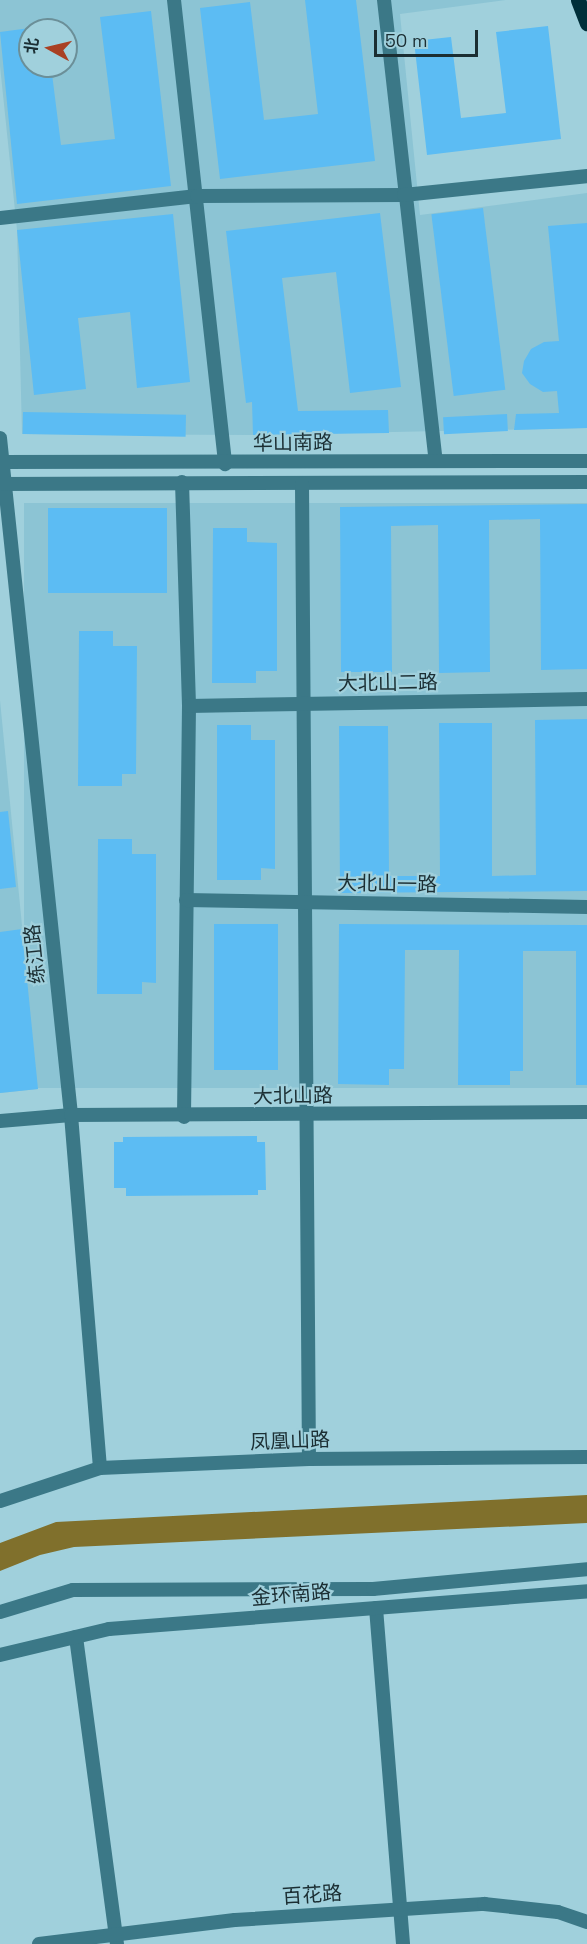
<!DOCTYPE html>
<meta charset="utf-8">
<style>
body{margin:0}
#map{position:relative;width:587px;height:1944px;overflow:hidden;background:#a0d0dc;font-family:"Space Grotesk","Noto Sans SC",sans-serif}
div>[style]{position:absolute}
.built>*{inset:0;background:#8cc4d4;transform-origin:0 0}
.water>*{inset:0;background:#80702c}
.building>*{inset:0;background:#5cbcf3;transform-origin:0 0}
.minor>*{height:14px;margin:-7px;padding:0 7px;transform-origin:7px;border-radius:7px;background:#3b7887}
.major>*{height:15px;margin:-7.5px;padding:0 7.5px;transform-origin:7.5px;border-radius:7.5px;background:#002f3a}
span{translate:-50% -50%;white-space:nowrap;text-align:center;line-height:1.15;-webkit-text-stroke:4.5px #a0d0dc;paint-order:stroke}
.street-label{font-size:20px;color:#1b2e33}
.north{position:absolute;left:18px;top:18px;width:60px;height:60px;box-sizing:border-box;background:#a0d0dc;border:2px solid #6b8f98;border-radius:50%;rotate:278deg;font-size:16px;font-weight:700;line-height:24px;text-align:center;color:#1b2e33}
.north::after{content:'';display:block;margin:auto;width:21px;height:27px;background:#a94023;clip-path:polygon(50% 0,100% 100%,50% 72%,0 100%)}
.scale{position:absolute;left:374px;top:30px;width:104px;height:27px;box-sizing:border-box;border:3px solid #1b2e33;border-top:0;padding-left:8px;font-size:18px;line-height:21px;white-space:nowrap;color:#1b2e33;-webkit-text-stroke:4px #a0d0dc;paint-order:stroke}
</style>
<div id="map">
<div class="built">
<i style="clip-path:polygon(evenodd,0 0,506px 0,400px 14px,420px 215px,587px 193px,587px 428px,253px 435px,22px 434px,17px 230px,0 66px,0 0,30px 30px,66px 30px,66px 66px,30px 66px,30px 30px)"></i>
<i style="left:587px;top:503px;width:585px;height:563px;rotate:90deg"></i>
<i style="clip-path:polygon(0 700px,38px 1089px,0 1093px)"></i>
</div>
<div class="water">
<i style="clip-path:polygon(587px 1495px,587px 1523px,74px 1547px,40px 1555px,0 1571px,0 1543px,56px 1522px)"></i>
</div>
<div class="building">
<i style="clip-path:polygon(305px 0,356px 0,375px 161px,220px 179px,200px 8px,250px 2px,264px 120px,318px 114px)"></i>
<i style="clip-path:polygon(151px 11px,171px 186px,17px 204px,0 32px,30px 28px,30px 66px,51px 66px,61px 145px,115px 139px,100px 17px)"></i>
<i style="clip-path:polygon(548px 26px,561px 139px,427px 155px,414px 41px,451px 37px,461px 118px,506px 113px,496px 32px)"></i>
<i style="left:483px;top:208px;width:183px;height:52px;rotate:83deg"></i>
<i style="clip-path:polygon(380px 213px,401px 387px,350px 393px,336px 272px,282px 278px,298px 411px,388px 410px,389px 433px,253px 435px,252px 402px,246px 403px,226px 231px)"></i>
<i style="clip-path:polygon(173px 214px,190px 382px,137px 388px,130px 312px,78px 318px,86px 389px,34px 395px,17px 230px)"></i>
<i style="clip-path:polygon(587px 223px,587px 428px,514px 430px,516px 414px,559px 413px,557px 391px,543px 392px,530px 384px,522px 373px,524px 361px,531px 349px,544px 342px,559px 341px,548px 226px)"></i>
<i style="left:23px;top:412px;width:163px;height:22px;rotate:1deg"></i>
<i style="left:507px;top:414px;width:17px;height:64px;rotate:87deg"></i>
<i style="clip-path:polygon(587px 504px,587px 669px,541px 670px,540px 519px,489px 520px,490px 672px,439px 673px,438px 525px,391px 526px,392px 672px,341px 672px,340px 507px)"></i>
<i style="left:48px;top:508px;width:119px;height:85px"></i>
<i style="clip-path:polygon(213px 528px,247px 528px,247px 542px,277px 543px,277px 671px,256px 671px,256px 683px,212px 683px)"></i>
<i style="clip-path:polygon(79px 631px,113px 631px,113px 646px,137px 646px,136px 774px,122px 774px,122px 786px,78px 786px)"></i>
<i style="clip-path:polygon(587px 719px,587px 891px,340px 893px,339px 726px,388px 726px,389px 876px,440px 876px,439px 723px,492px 723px,492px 876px,536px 875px,535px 720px)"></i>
<i style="clip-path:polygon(217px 725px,251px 725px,251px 740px,275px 740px,275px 869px,261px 868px,261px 880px,217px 880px)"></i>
<i style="clip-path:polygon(8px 811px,16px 887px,0 889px,0 812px)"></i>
<i style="clip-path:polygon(98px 839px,132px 839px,132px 854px,156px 854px,156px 983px,142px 982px,142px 994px,97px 994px)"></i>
<i style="left:214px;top:924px;width:64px;height:146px"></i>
<i style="clip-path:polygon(339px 924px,587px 925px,587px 1085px,576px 1085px,576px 951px,523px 951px,523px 1071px,510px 1071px,510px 1085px,458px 1085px,459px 950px,405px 950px,404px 1069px,389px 1069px,389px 1085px,338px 1084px)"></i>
<i style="clip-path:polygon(22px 929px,38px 1089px,0 1093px,0 932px)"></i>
<i style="clip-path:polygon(257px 1136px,257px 1142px,265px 1142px,266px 1190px,258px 1190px,258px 1195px,126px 1196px,126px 1188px,114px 1188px,114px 1142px,123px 1142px,123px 1137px)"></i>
</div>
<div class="minor">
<i style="left:174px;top:0;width:467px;rotate:83.7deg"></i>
<i style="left:384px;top:0;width:463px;rotate:83.6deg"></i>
<i style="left:0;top:218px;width:198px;rotate:-6.4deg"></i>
<i style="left:197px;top:196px;width:207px;rotate:-0.3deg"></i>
<i style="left:404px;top:195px;width:184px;rotate:-5.9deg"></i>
<i style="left:0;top:438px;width:681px;rotate:84.01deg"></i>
<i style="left:71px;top:1115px;width:354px;rotate:85.3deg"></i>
<i style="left:0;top:462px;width:587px;rotate:-0.1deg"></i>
<i style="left:182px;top:482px;width:224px;rotate:88.2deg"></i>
<i style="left:189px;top:706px;width:411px;rotate:90.7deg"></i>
<i style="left:0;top:484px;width:587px;rotate:-0.2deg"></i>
<i style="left:302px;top:484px;width:975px;rotate:89.59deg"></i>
<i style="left:189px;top:706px;width:398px;rotate:-1deg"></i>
<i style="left:186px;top:900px;width:401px;rotate:1deg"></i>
<i style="left:0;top:1121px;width:71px;rotate:-4.8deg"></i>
<i style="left:71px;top:1115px;width:516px;rotate:-0.33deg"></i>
<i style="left:0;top:1501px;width:105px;rotate:-18.3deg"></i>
<i style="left:100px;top:1468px;width:209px;rotate:-2.5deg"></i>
<i style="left:309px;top:1459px;width:278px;rotate:-0.4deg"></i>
<i style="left:376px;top:1608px;width:337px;rotate:85.4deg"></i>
<i style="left:0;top:1612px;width:76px;rotate:-16.8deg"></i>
<i style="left:73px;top:1590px;width:300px;rotate:-0.2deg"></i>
<i style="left:373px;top:1589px;width:215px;rotate:-5.3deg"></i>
<i style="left:76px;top:1637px;width:310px;rotate:82.4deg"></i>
<i style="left:0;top:1655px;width:112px;rotate:-13.4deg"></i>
<i style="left:109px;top:1629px;width:480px;rotate:-4.5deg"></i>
<i style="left:39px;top:1944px;width:197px;rotate:-7deg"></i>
<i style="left:235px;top:1920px;width:250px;rotate:-3.7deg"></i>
<i style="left:484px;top:1904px;width:74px;rotate:6.2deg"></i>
<i style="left:558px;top:1912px;width:31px;rotate:19deg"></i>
</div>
<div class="major">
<i style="left:578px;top:0;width:25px;rotate:69deg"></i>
</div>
<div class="street-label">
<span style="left:293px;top:443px;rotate:-1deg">华山南路</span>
<span style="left:388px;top:683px;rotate:-1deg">大北山二路</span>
<span style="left:387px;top:884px;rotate:1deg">大北山一路</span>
<span style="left:35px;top:954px;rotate:-96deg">练江路</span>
<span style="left:293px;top:1096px;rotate:-1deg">大北山路</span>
<span style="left:290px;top:1441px;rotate:-2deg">凤凰山路</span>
<span style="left:291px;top:1595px;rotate:-5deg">金环南路</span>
<span style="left:312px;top:1895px;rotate:-4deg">百花路</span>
</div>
<div class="north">北</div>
<div class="scale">50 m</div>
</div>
